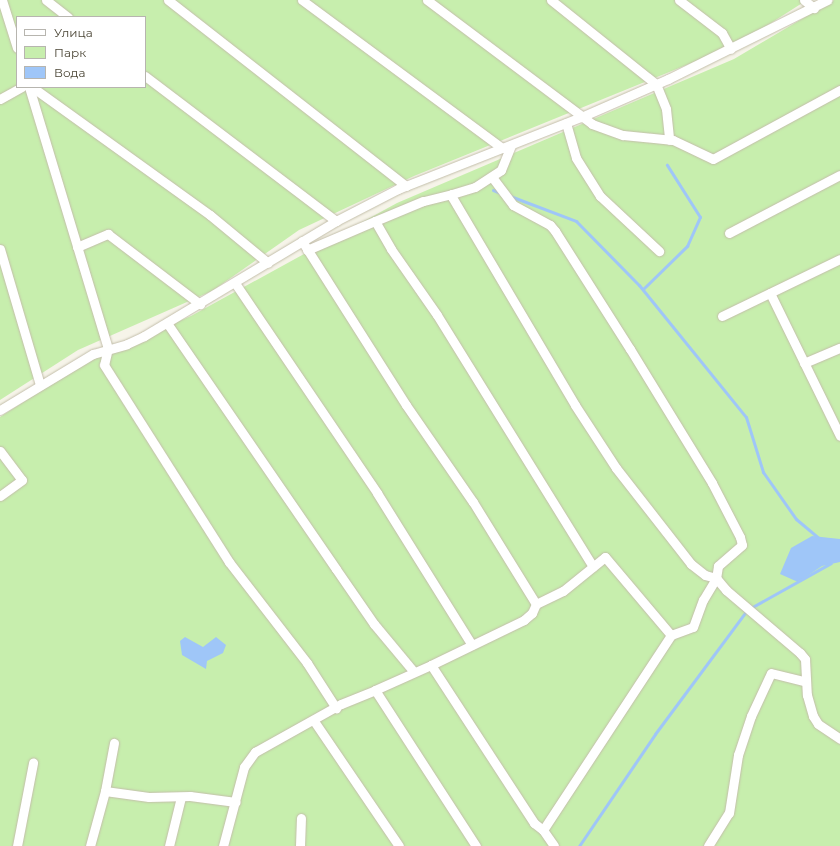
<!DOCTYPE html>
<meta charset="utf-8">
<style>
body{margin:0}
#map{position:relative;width:840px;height:846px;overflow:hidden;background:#f6f4e9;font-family:Montserrat,sans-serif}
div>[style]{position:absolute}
.green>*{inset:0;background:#c7eead}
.water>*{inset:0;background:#9fc6f8}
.stream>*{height:3px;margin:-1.5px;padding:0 1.5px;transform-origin:1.5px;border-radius:1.5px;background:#9fc6f8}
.roads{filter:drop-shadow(0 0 1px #c3beaa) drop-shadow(0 0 1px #c3beaa)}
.minor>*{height:9px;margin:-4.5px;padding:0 4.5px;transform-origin:4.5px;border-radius:4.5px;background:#fff}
span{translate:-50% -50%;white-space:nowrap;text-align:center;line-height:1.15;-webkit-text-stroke:3.5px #fff;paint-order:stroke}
.legend{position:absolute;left:16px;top:16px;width:130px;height:72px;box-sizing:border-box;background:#fff;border:1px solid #b7b5af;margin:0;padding:5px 7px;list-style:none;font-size:12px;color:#4b4636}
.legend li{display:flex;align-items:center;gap:8px;height:20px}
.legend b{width:20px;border:1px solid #b7b5af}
</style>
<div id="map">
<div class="green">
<i style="clip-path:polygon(evenodd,0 0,807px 0,738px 44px,414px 176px,299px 230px,212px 291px,78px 350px,0 400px,0 0,17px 17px,145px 17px,145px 87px,17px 87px,17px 17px)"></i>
<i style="clip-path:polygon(834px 0,840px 0,840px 846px,0 846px,0 417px,89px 360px,191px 316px,397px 203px,734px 59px)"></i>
</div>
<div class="water">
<i style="clip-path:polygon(812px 536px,840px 539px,840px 562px,822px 566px,798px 582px,780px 574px,791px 548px)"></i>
<i style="clip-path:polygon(185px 637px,203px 647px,216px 637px,226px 645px,223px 653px,207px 661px,206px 669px,182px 655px,180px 641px)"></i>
</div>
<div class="stream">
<i style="left:493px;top:190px;width:9px;rotate:21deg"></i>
<i style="left:510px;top:196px;width:71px;rotate:20.7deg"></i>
<i style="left:576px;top:221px;width:90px;rotate:45.5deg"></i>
<i style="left:639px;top:285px;width:170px;rotate:51deg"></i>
<i style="left:746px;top:417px;width:58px;rotate:72.8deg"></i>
<i style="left:763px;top:472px;width:57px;rotate:54.9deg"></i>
<i style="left:796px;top:519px;width:31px;rotate:40deg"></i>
<i style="left:643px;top:289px;width:62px;rotate:-44.3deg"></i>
<i style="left:687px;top:246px;width:32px;rotate:-66deg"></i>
<i style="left:700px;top:217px;width:62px;rotate:-122.4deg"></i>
<i style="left:579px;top:846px;width:135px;rotate:-55.8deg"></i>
<i style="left:655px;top:734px;width:154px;rotate:-53.4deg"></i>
<i style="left:747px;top:610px;width:96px;rotate:-29.2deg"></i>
</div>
<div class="roads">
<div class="minor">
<i style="left:2px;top:0;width:50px;rotate:72.6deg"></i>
<i style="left:46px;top:0;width:28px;rotate:38deg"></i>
<i style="left:168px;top:0;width:302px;rotate:38deg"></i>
<i style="left:302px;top:0;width:249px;rotate:36.5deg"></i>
<i style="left:427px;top:0;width:206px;rotate:36.9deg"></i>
<i style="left:592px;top:124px;width:33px;rotate:20deg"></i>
<i style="left:623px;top:135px;width:50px;rotate:5.7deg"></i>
<i style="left:673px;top:140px;width:44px;rotate:25.4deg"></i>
<i style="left:713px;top:159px;width:145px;rotate:-28.5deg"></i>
<i style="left:551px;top:0;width:134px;rotate:38.7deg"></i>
<i style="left:656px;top:84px;width:27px;rotate:68deg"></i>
<i style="left:666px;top:109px;width:31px;rotate:84deg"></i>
<i style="left:679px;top:0;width:54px;rotate:37.5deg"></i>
<i style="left:722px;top:33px;width:18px;rotate:61deg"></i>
<i style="left:804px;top:0;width:13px;rotate:39deg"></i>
<i style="left:145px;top:76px;width:240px;rotate:37.2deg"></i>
<i style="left:29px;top:87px;width:273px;rotate:73.2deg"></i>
<i style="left:108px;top:348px;width:17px;rotate:103deg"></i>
<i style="left:104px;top:365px;width:233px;rotate:57.6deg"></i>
<i style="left:229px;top:562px;width:128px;rotate:52.3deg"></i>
<i style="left:307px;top:663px;width:54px;rotate:57.2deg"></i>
<i style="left:32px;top:87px;width:219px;rotate:35.7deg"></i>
<i style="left:210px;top:215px;width:75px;rotate:39.6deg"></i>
<i style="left:0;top:99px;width:25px;rotate:-29deg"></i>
<i style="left:566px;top:123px;width:36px;rotate:74deg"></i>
<i style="left:576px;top:158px;width:45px;rotate:57.7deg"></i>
<i style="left:600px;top:196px;width:81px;rotate:43deg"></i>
<i style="left:492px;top:177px;width:35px;rotate:53deg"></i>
<i style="left:513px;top:205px;width:42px;rotate:28.4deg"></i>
<i style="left:550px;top:225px;width:8px;rotate:50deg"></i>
<i style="left:555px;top:231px;width:140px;rotate:57.6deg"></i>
<i style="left:630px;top:349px;width:157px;rotate:58.5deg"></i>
<i style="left:712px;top:483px;width:61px;rotate:62.6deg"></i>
<i style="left:740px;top:537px;width:8px;rotate:76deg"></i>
<i style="left:742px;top:545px;width:32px;rotate:139deg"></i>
<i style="left:718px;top:566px;width:12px;rotate:99deg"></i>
<i style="left:716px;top:578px;width:16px;rotate:50deg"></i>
<i style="left:726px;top:590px;width:97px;rotate:40.4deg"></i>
<i style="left:800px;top:653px;width:8px;rotate:50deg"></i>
<i style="left:805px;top:659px;width:36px;rotate:87deg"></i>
<i style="left:807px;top:695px;width:22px;rotate:74deg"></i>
<i style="left:813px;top:716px;width:9px;rotate:58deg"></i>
<i style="left:818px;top:724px;width:27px;rotate:34deg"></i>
<i style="left:452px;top:194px;width:30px;rotate:166deg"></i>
<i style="left:423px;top:201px;width:52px;rotate:157.4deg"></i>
<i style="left:375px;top:221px;width:32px;rotate:60deg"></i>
<i style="left:391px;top:249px;width:80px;rotate:55.1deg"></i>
<i style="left:437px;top:315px;width:296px;rotate:58.2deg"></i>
<i style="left:729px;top:233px;width:125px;rotate:-27.6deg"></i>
<i style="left:302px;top:241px;width:194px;rotate:57.6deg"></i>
<i style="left:406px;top:405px;width:118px;rotate:55.4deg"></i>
<i style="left:473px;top:502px;width:120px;rotate:58.3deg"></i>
<i style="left:536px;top:604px;width:10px;rotate:114deg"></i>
<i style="left:532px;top:613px;width:11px;rotate:139deg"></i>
<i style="left:524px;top:620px;width:103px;rotate:154.2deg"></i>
<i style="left:431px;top:665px;width:189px;rotate:56.9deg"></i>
<i style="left:534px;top:823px;width:11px;rotate:38deg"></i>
<i style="left:543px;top:830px;width:233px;rotate:-56.7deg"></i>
<i style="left:671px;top:635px;width:23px;rotate:-20deg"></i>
<i style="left:693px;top:627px;width:29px;rotate:-70deg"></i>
<i style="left:703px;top:600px;width:26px;rotate:-59deg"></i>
<i style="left:716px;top:578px;width:11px;rotate:-165deg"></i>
<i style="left:705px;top:575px;width:18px;rotate:-142deg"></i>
<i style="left:691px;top:564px;width:122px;rotate:-128deg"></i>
<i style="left:616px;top:468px;width:75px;rotate:-123.1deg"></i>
<i style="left:575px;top:405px;width:242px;rotate:-120.6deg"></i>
<i style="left:452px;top:197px;width:3px;rotate:-90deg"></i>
<i style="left:452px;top:194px;width:24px;rotate:-17deg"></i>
<i style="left:475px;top:187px;width:31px;rotate:-33deg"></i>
<i style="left:501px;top:170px;width:27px;rotate:-68deg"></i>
<i style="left:77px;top:247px;width:34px;rotate:-23deg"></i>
<i style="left:108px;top:234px;width:116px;rotate:37.3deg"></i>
<i style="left:0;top:249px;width:142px;rotate:73.6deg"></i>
<i style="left:307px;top:250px;width:74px;rotate:-23.1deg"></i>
<i style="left:235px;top:283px;width:254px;rotate:55.9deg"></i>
<i style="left:377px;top:493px;width:179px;rotate:58deg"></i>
<i style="left:770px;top:293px;width:159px;rotate:63.9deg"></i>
<i style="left:722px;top:316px;width:131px;rotate:-25.8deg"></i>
<i style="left:167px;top:323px;width:298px;rotate:55.5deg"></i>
<i style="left:336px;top:569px;width:67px;rotate:55.4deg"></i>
<i style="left:374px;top:624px;width:62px;rotate:50.2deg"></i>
<i style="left:804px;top:363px;width:39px;rotate:-23deg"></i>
<i style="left:0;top:410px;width:109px;rotate:-31.1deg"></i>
<i style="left:93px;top:354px;width:35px;rotate:-16deg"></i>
<i style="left:127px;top:344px;width:19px;rotate:-25deg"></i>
<i style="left:144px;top:336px;width:224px;rotate:-30.9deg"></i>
<i style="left:336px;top:221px;width:70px;rotate:-27.3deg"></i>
<i style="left:398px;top:189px;width:197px;rotate:-21.5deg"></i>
<i style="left:581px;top:117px;width:95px;rotate:-23.6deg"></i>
<i style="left:668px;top:79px;width:178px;rotate:-26.4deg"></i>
<i style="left:0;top:451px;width:36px;rotate:53deg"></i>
<i style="left:22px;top:480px;width:27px;rotate:144deg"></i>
<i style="left:536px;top:604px;width:30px;rotate:-26deg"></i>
<i style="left:563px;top:591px;width:54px;rotate:-39deg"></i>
<i style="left:605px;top:557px;width:102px;rotate:49.8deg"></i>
<i style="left:431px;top:665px;width:61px;rotate:155.9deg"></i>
<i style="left:375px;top:690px;width:186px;rotate:57.1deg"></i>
<i style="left:314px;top:721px;width:151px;rotate:55.8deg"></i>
<i style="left:105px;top:791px;width:49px;rotate:-79.4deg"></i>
<i style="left:543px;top:830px;width:19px;rotate:55deg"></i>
<i style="left:17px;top:846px;width:85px;rotate:-79.1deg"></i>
<i style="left:90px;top:846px;width:57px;rotate:-74.7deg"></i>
<i style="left:105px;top:791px;width:44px;rotate:7.8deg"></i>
<i style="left:149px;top:797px;width:41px;rotate:-1.4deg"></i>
<i style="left:190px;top:796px;width:46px;rotate:7.4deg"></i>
<i style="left:169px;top:846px;width:50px;rotate:-76.2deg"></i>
<i style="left:223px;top:846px;width:82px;rotate:-75.1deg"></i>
<i style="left:244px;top:767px;width:19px;rotate:-54deg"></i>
<i style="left:255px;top:752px;width:98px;rotate:-29.2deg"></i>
<i style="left:341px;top:704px;width:37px;rotate:-22deg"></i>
<i style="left:300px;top:846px;width:28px;rotate:-88deg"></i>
<i style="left:708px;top:846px;width:39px;rotate:-58deg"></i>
<i style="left:729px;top:813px;width:59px;rotate:-81.2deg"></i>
<i style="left:738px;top:755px;width:41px;rotate:-71.6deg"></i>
<i style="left:751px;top:716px;width:47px;rotate:-65.1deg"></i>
<i style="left:771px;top:673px;width:36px;rotate:14deg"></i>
</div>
</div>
<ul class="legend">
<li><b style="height:5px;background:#fff"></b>Улица</li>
<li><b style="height:11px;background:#c7eead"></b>Парк</li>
<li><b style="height:11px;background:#9fc6f8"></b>Вода</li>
</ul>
</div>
